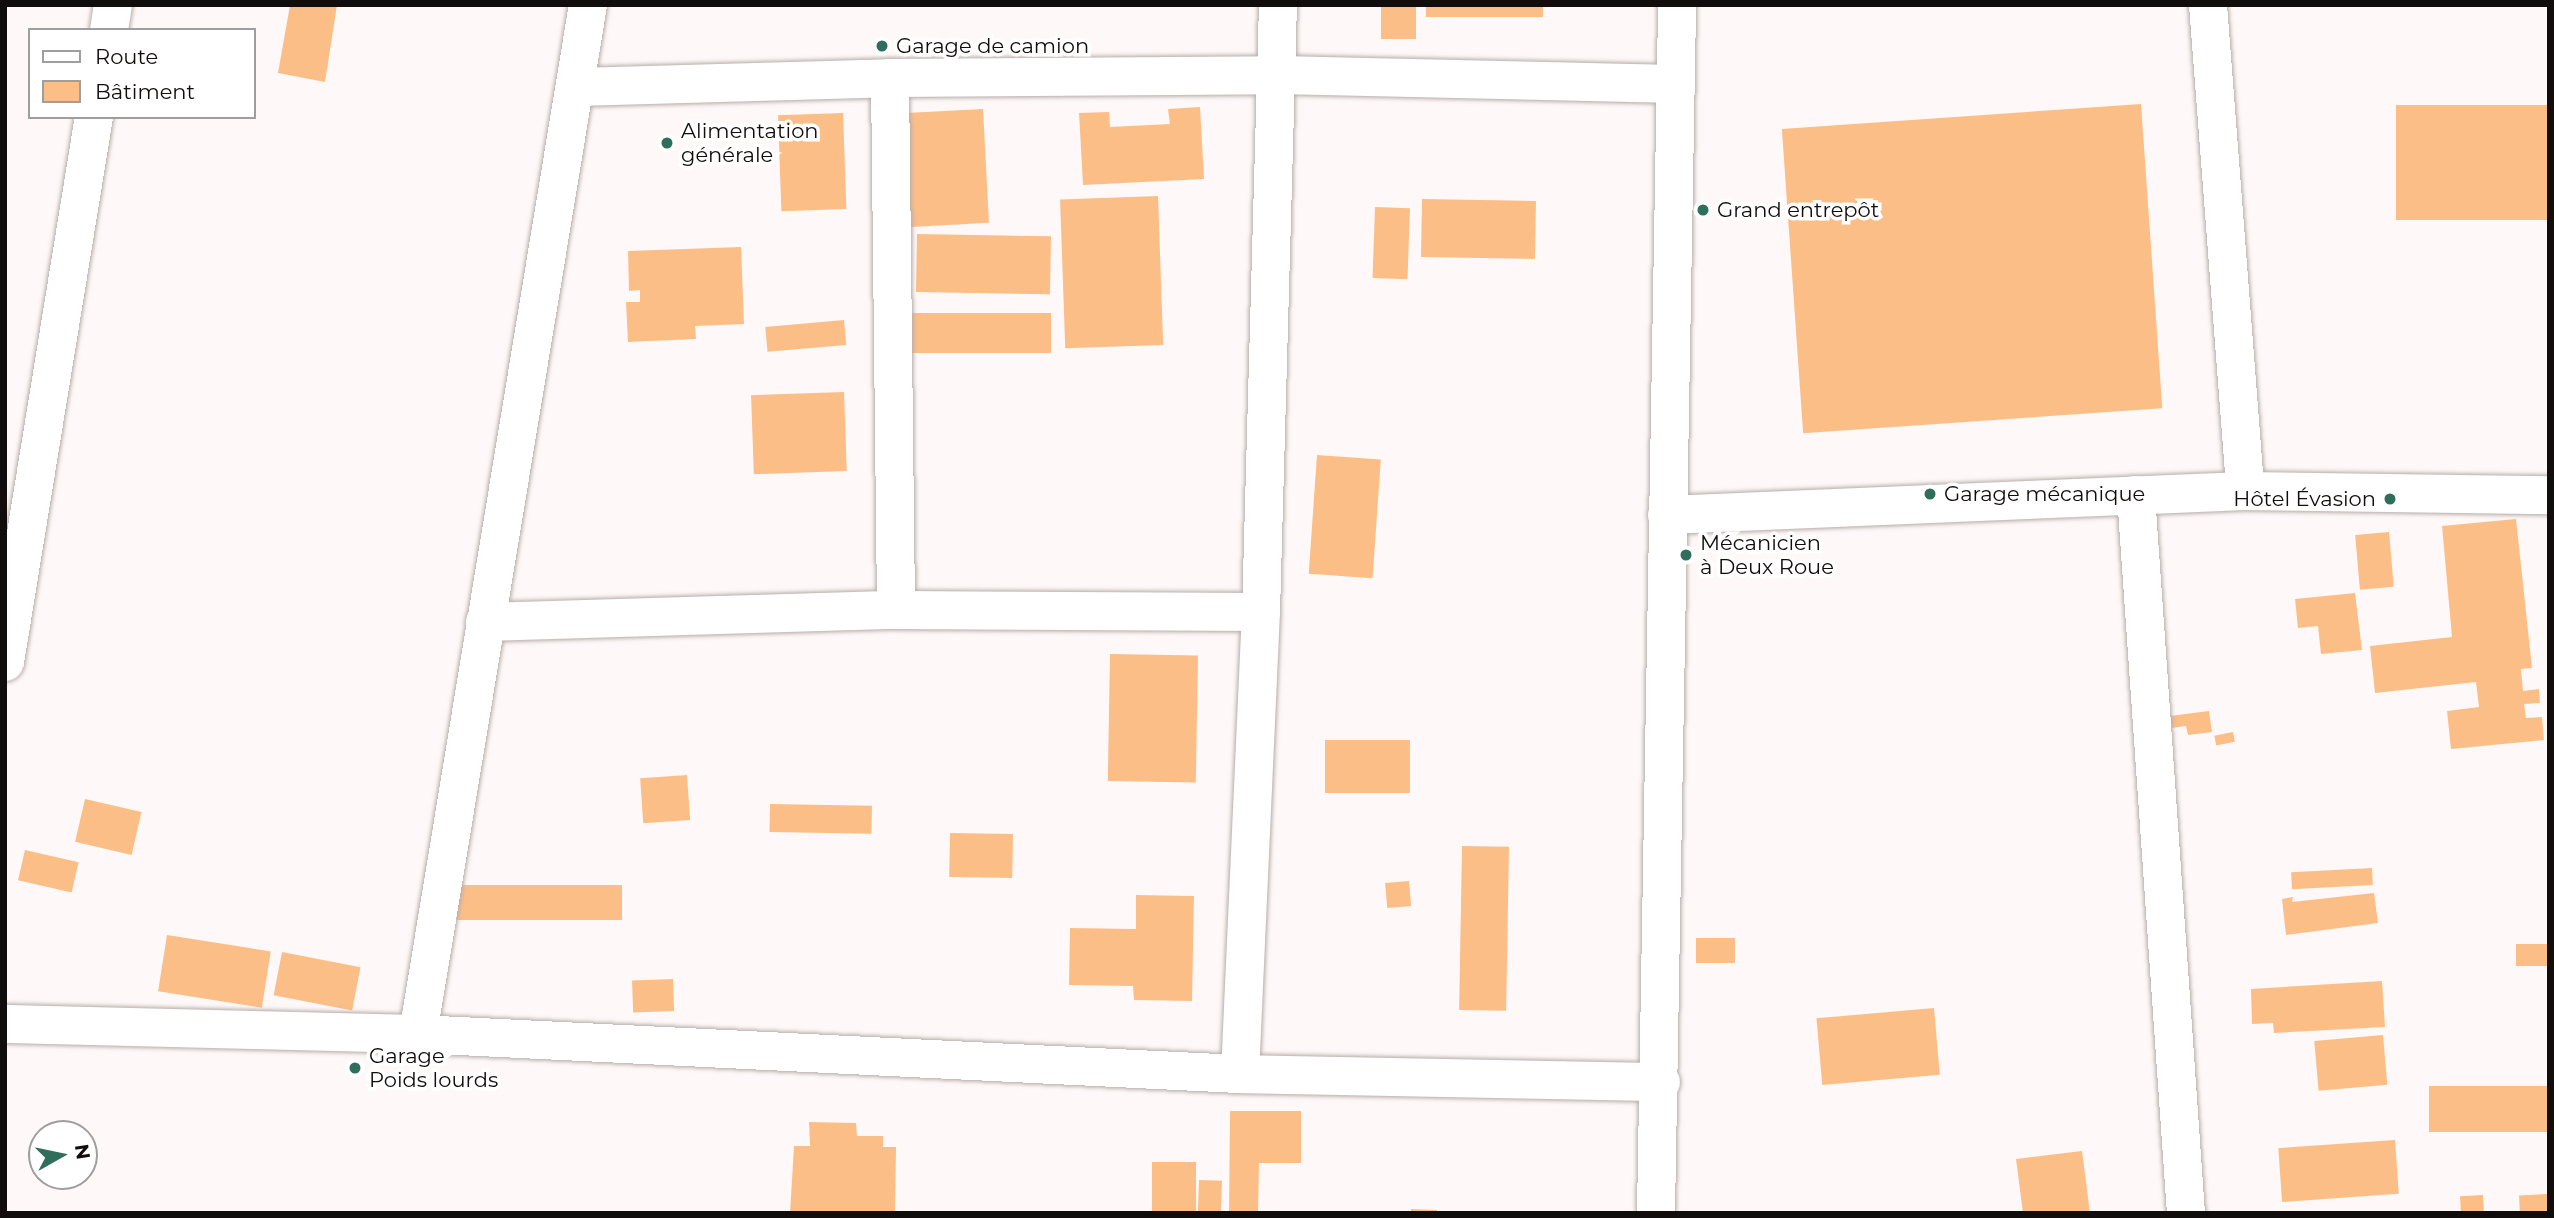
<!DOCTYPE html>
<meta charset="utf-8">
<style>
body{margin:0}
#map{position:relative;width:2554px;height:1218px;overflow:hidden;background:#fef9f8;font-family:Montserrat,sans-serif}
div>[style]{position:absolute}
.building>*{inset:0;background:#fcbe87;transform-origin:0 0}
.roads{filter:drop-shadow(0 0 2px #b7adaa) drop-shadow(0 0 2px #b7adaa)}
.minor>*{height:38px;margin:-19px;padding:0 19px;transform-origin:19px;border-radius:19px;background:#fff}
.dots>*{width:19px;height:19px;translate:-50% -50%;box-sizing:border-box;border:4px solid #fff;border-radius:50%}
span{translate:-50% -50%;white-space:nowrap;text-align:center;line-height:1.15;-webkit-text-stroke:7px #fff;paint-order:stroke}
.poi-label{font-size:21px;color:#100d0c}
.left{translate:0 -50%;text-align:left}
.right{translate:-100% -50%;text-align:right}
.frame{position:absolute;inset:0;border:7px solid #100d0c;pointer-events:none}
.legend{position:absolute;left:28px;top:28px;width:228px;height:91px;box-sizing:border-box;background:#fff;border:2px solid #9f9e9e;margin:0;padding:9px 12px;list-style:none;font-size:21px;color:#100d0c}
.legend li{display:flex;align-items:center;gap:14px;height:35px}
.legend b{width:35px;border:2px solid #9f9e9e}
.north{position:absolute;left:28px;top:1120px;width:70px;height:70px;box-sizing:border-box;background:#fff;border:2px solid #9f9e9e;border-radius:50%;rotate:81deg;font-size:19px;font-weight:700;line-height:28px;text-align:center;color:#100d0c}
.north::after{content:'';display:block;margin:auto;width:24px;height:32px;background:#306e5c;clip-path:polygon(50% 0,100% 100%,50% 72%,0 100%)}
</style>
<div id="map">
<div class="building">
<i style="clip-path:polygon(290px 5px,337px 5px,325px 82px,278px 73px)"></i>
<i style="left:1381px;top:5px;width:35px;height:34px"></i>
<i style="left:1426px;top:5px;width:117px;height:12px"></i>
<i style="left:2141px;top:104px;width:305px;height:360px;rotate:86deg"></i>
<i style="left:2549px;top:105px;width:115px;height:153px;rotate:90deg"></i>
<i style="clip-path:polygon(1200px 107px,1204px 179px,1083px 185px,1079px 113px,1109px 112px,1110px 127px,1170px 124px,1168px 109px)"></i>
<i style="left:983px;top:109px;width:114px;height:82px;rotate:87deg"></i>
<i style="left:843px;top:113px;width:96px;height:65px;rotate:88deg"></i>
<i style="left:1158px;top:196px;width:149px;height:98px;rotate:88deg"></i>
<i style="left:1422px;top:199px;width:114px;height:58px;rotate:1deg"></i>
<i style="left:1375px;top:207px;width:35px;height:71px;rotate:2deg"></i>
<i style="left:917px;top:234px;width:134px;height:58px;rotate:1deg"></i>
<i style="clip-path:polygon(741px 247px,744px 324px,695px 326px,696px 339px,628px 342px,626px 302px,640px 302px,640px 290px,629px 291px,628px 251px)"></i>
<i style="left:908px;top:313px;width:143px;height:40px"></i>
<i style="left:844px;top:320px;width:25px;height:79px;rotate:85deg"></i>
<i style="left:844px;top:392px;width:79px;height:93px;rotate:88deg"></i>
<i style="left:1317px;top:455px;width:64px;height:119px;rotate:4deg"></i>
<i style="clip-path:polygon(2516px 519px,2532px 668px,2521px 669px,2523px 691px,2539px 689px,2540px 703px,2524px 704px,2526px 718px,2542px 717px,2544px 740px,2451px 749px,2447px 711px,2479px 707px,2476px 682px,2375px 693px,2370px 646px,2452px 637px,2442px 526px)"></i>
<i style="left:2389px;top:532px;width:55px;height:34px;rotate:85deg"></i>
<i style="clip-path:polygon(2355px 593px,2362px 650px,2321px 654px,2318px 626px,2298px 628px,2295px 599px)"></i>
<i style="left:1110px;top:654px;width:88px;height:127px;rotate:1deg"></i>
<i style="clip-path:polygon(2209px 711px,2212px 732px,2188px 735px,2186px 726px,2172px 728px,2170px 716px)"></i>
<i style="left:2233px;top:732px;width:10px;height:19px;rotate:79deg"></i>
<i style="left:1325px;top:740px;width:85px;height:53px"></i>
<i style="left:687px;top:775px;width:45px;height:47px;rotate:86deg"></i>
<i style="left:85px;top:799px;width:58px;height:44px;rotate:13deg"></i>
<i style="left:770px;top:804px;width:102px;height:28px;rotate:1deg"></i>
<i style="left:950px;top:833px;width:63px;height:44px;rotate:1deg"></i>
<i style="left:1462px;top:846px;width:47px;height:164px;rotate:1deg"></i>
<i style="left:25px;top:850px;width:55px;height:31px;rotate:13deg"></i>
<i style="left:2372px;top:868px;width:17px;height:81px;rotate:87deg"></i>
<i style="left:1409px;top:881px;width:25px;height:24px;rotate:85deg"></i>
<i style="left:622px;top:885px;width:35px;height:165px;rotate:90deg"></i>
<i style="clip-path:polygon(2374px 893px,2378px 923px,2286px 935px,2282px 899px,2293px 897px,2292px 902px)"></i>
<i style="clip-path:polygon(1136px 895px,1194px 896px,1192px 1001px,1134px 1000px,1133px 986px,1069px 985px,1070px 928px,1136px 929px)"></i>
<i style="left:167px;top:935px;width:105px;height:57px;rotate:9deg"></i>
<i style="left:1696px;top:938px;width:39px;height:25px"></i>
<i style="left:2549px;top:944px;width:22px;height:33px;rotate:90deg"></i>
<i style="left:282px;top:952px;width:80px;height:44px;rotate:11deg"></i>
<i style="left:673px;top:979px;width:32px;height:41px;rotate:88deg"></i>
<i style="clip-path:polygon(2382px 981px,2385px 1027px,2274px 1033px,2273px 1023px,2252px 1024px,2251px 989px)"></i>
<i style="left:1934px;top:1008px;width:67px;height:118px;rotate:85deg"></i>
<i style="left:2383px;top:1035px;width:50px;height:69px;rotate:85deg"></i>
<i style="left:2549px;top:1086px;width:46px;height:120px;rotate:90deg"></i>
<i style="clip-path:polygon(1230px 1111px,1301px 1111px,1301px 1163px,1259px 1163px,1258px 1213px,1229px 1213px)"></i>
<i style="clip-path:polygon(809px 1122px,856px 1123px,857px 1136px,883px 1136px,883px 1147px,896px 1147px,895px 1213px,790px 1213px,794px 1146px,810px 1146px)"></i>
<i style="left:2395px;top:1140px;width:54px;height:117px;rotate:86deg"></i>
<i style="clip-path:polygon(2082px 1151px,2090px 1213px,2023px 1213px,2016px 1159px)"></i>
<i style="left:1152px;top:1162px;width:44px;height:51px"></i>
<i style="left:1199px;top:1180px;width:23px;height:33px;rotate:2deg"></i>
<i style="left:2547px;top:1194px;width:19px;height:28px;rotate:87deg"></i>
<i style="left:2483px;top:1195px;width:18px;height:23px;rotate:87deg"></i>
<i style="clip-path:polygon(1411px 1209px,1437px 1210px,1437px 1213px,1411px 1213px)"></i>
</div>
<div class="roads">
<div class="minor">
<i style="left:2208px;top:5px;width:487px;rotate:85.6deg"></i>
<i style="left:109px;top:30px;width:25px;rotate:-81deg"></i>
<i style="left:890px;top:78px;width:532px;rotate:89.35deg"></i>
<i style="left:577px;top:87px;width:313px;rotate:-1.6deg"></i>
<i style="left:890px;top:78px;width:388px;rotate:-0.4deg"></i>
<i style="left:1278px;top:75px;width:398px;rotate:1.3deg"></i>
<i style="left:2136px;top:495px;width:720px;rotate:86.02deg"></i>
<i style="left:1667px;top:515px;width:578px;rotate:-2.38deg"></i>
<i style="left:2245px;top:491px;width:304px;rotate:0.8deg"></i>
<i style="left:485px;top:622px;width:411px;rotate:-1.7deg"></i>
<i style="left:896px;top:610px;width:365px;rotate:0.3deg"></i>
<i style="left:5px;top:662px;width:552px;rotate:-80.73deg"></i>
<i style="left:5px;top:1024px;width:413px;rotate:1.4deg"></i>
<i style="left:418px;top:1034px;width:823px;rotate:2.79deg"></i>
<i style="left:1240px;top:1074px;width:421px;rotate:1.1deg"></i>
<i style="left:418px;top:1034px;width:1043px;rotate:-80.62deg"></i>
<i style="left:1240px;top:1074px;width:462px;rotate:-87.4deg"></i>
<i style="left:1261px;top:612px;width:607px;rotate:-88.4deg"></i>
<i style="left:1656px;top:1213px;width:1208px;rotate:-89deg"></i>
</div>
</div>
<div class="dots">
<i style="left:882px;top:46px;background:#306e5c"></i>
<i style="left:667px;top:143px;background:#306e5c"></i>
<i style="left:1703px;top:210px;background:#306e5c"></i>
<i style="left:1930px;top:494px;background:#306e5c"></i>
<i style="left:2390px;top:499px;background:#306e5c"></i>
<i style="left:1686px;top:555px;background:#306e5c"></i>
<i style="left:355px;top:1068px;background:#306e5c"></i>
</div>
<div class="poi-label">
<span class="left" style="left:896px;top:46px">Garage de camion</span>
<span class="left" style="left:681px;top:143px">Alimentation<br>générale</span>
<span class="left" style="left:1717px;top:210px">Grand entrepôt</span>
<span class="left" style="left:1944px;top:494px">Garage mécanique</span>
<span class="right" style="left:2376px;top:499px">Hôtel Évasion</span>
<span class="left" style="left:1700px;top:555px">Mécanicien<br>à Deux Roue</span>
<span class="left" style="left:369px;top:1068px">Garage<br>Poids lourds</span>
</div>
<div class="frame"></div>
<ul class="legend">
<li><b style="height:9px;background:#fff"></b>Route</li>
<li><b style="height:19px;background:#fcbe87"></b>Bâtiment</li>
</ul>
<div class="north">N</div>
</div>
